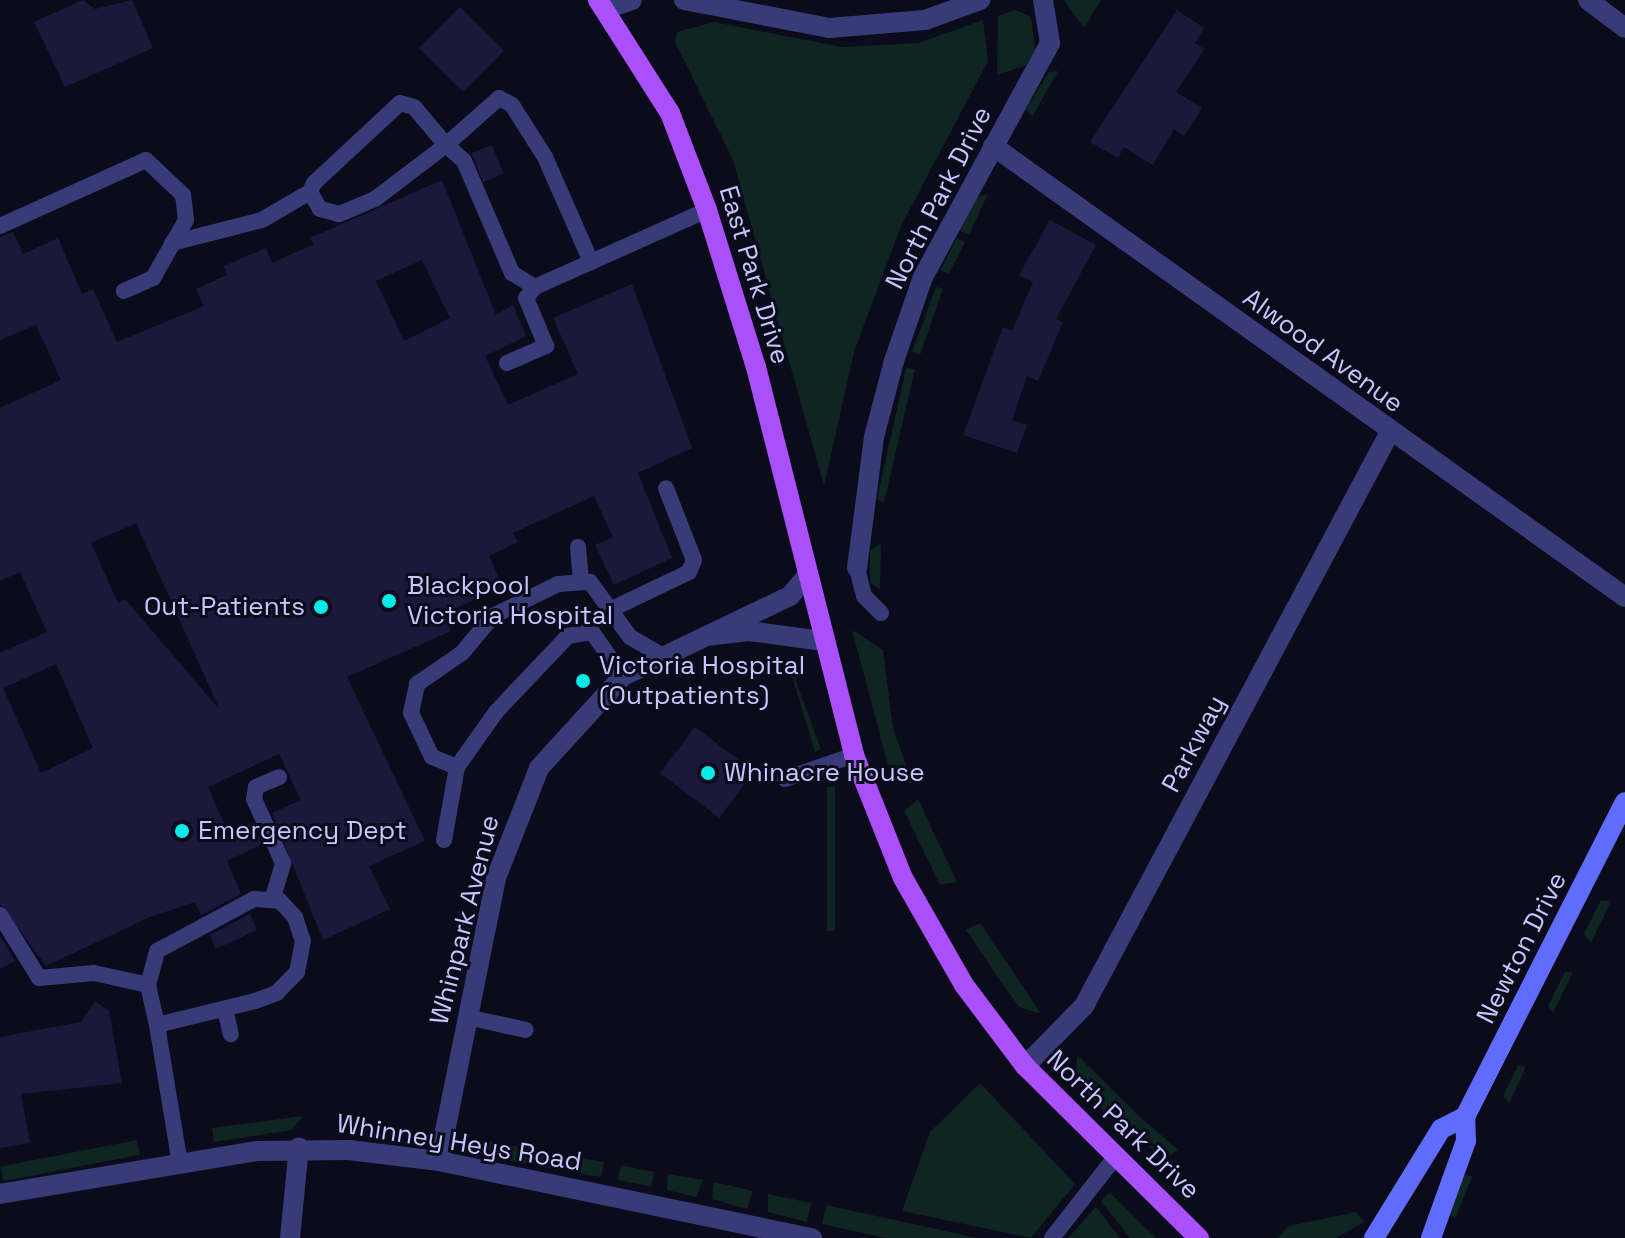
<!DOCTYPE html>
<style>
body{margin:0}
#map{position:relative;width:1625px;height:1238px;overflow:hidden;background:#0c0b1b;font-family:"Space Grotesk",sans-serif}
div>[style]{position:absolute}
.green>*{inset:0;background:#0e2522;transform-origin:0 0}
.building>*{inset:0;background:#1b183c;transform-origin:0 0}
.service>*{height:16px;margin:-8px;padding:0 8px;transform-origin:8px;border-radius:8px;background:#373c79}
.minor>*{height:20px;margin:-10px;padding:0 10px;transform-origin:10px;border-radius:10px;background:#373c79}
.tertiary>*{height:20px;margin:-10px;padding:0 10px;transform-origin:10px;border-radius:10px;background:#373c79}
.secondary>*{height:20px;margin:-10px;padding:0 10px;transform-origin:10px;border-radius:10px;background:#606cfc}
.primary>*{height:20px;margin:-10px;padding:0 10px;transform-origin:10px;border-radius:10px;background:#a950fb}
.dots>*{width:22px;height:22px;translate:-50% -50%;box-sizing:border-box;border:4px solid #0c0b1b;border-radius:50%}
span{translate:-50% -50%;white-space:nowrap;text-align:center;line-height:1.15;-webkit-text-stroke:6px #0c0b1b;paint-order:stroke}
.street-label{font-size:26px;color:#c7c6fe}
.poi-label{font-size:26px;color:#c7c6fe}
.left{translate:0 -50%;text-align:left}
.right{translate:-100% -50%;text-align:right}
</style>
<div id="map">
<div class="green">
<i style="clip-path:polygon(1064px 0,1101px 0,1084px 28px)"></i>
<i style="clip-path:polygon(1016px 10px,1031px 17px,1035px 50px,1026px 65px,997px 75px,998px 16px)"></i>
<i style="clip-path:polygon(983px 20px,988px 61px,901px 226px,854px 352px,824px 486px,733px 160px,675px 42px,677px 32px,714px 22px,842px 47px,919px 43px)"></i>
<i style="clip-path:polygon(1058px 71px,1032px 117px,1026px 109px,1049px 72px)"></i>
<i style="clip-path:polygon(988px 194px,969px 235px,960px 231px,977px 197px)"></i>
<i style="left:957px;top:238px;width:9px;height:36px;rotate:27deg"></i>
<i style="clip-path:polygon(936px 287px,943px 289px,920px 355px,912px 352px)"></i>
<i style="clip-path:polygon(906px 368px,915px 369px,884px 503px,877px 499px)"></i>
<i style="clip-path:polygon(881px 543px,880px 589px,870px 583px,870px 550px)"></i>
<i style="clip-path:polygon(852px 630px,883px 650px,893px 728px,912px 783px,892px 780px)"></i>
<i style="clip-path:polygon(784px 649px,821px 749px,815px 752px)"></i>
<i style="left:827px;top:787px;width:8px;height:144px"></i>
<i style="clip-path:polygon(918px 799px,957px 882px,940px 885px,904px 811px)"></i>
<i style="clip-path:polygon(1601px 900px,1611px 901px,1591px 943px,1584px 934px)"></i>
<i style="clip-path:polygon(980px 923px,1041px 1014px,1042px 1014px,1019px 1007px,992px 969px,966px 930px)"></i>
<i style="clip-path:polygon(1565px 972px,1573px 972px,1553px 1013px,1548px 1006px)"></i>
<i style="clip-path:polygon(1077px 1055px,1138px 1115px,1178px 1150px,1166px 1158px,1114px 1122px,1076px 1079px)"></i>
<i style="clip-path:polygon(1518px 1065px,1526px 1067px,1509px 1103px,1503px 1096px)"></i>
<i style="clip-path:polygon(980px 1083px,1075px 1184px,1031px 1238px,902px 1211px,930px 1132px)"></i>
<i style="clip-path:polygon(303px 1116px,292px 1130px,214px 1142px,212px 1128px)"></i>
<i style="clip-path:polygon(475px 1139px,604px 1162px,601px 1177px,482px 1156px,473px 1150px)"></i>
<i style="left:137px;top:1140px;width:15px;height:139px;rotate:79deg"></i>
<i style="left:621px;top:1165px;width:34px;height:15px;rotate:12deg"></i>
<i style="clip-path:polygon(1464px 1173px,1472px 1177px,1455px 1219px,1450px 1214px)"></i>
<i style="clip-path:polygon(668px 1174px,703px 1180px,696px 1197px,667px 1190px)"></i>
<i style="clip-path:polygon(714px 1182px,753px 1191px,747px 1209px,712px 1199px)"></i>
<i style="clip-path:polygon(1110px 1193px,1156px 1238px,1130px 1238px,1101px 1201px)"></i>
<i style="clip-path:polygon(768px 1194px,811px 1203px,807px 1222px,768px 1212px)"></i>
<i style="clip-path:polygon(826px 1205px,977px 1238px,886px 1238px,822px 1224px)"></i>
<i style="clip-path:polygon(1096px 1207px,1120px 1238px,1068px 1238px)"></i>
<i style="clip-path:polygon(1356px 1212px,1364px 1222px,1336px 1238px,1277px 1238px,1289px 1226px)"></i>
</div>
<div class="building">
<i style="clip-path:polygon(83px 0,95px 9px,132px 0,153px 48px,65px 87px,34px 22px)"></i>
<i style="left:460px;top:7px;width:62px;height:58px;rotate:45deg"></i>
<i style="clip-path:polygon(1177px 10px,1204px 28px,1195px 43px,1204px 49px,1176px 92px,1202px 108px,1184px 136px,1174px 129px,1153px 165px,1124px 147px,1118px 158px,1090px 142px)"></i>
<i style="left:492px;top:145px;width:31px;height:22px;rotate:68deg"></i>
<i style="clip-path:polygon(evenodd,442px 180px,496px 315px,513px 305px,526px 336px,485px 356px,508px 405px,578px 374px,553px 318px,632px 284px,692px 448px,638px 473px,672px 558px,614px 585px,595px 545px,613px 537px,594px 496px,513px 533px,518px 542px,489px 556px,503px 587px,443px 614px,451px 631px,347px 677px,425px 841px,369px 866px,390px 909px,323px 940px,272px 813px,301px 800px,279px 754px,208px 787px,228px 833px,252px 822px,262px 844px,227px 861px,241px 894px,201px 915px,195px 902px,150px 917px,46px 966px,0 904px,0 653px,47px 632px,20px 572px,0 581px,0 408px,61px 380px,36px 325px,0 340px,0 237px,13px 232px,23px 254px,58px 238px,82px 294px,93px 289px,117px 342px,204px 306px,196px 289px,227px 275px,224px 266px,266px 248px,272px 263px,314px 244px,310px 238px,442px 180px,422px 260px,450px 318px,404px 341px,376px 281px,422px 260px,442px 180px,136px 523px,219px 708px,219px 709px,125px 599px,118px 603px,91px 543px,136px 523px,442px 180px,56px 664px,93px 748px,41px 773px,3px 688px,56px 664px)"></i>
<i style="clip-path:polygon(1050px 220px,1096px 245px,1056px 319px,1063px 322px,1038px 381px,1027px 376px,1012px 420px,1027px 425px,1017px 453px,963px 435px,1003px 327px,1012px 331px,1033px 282px,1019px 275px)"></i>
<i style="left:695px;top:727px;width:74px;height:58px;rotate:37deg"></i>
<i style="clip-path:polygon(250px 914px,257px 930px,216px 949px,210px 935px)"></i>
<i style="clip-path:polygon(0 936px,15px 961px,0 969px)"></i>
<i style="clip-path:polygon(95px 1001px,109px 1011px,122px 1083px,21px 1094px,30px 1143px,0 1148px,0 1037px,81px 1022px)"></i>
</div>
<div class="service">
<i style="left:400px;top:103px;width:15px;rotate:16deg"></i>
<i style="left:414px;top:107px;width:50px;rotate:49.9deg"></i>
<i style="left:446px;top:145px;width:89px;rotate:142.7deg"></i>
<i style="left:375px;top:199px;width:39px;rotate:157deg"></i>
<i style="left:339px;top:214px;width:20px;rotate:-165deg"></i>
<i style="left:320px;top:209px;width:20px;rotate:-120deg"></i>
<i style="left:310px;top:192px;width:10px;rotate:-66deg"></i>
<i style="left:314px;top:183px;width:117px;rotate:-42.9deg"></i>
<i style="left:0;top:226px;width:160px;rotate:-24.3deg"></i>
<i style="left:146px;top:160px;width:51px;rotate:43.4deg"></i>
<i style="left:183px;top:195px;width:25px;rotate:83deg"></i>
<i style="left:186px;top:220px;width:67px;rotate:119.6deg"></i>
<i style="left:153px;top:278px;width:32px;rotate:156deg"></i>
<i style="left:172px;top:243px;width:93px;rotate:-14.3deg"></i>
<i style="left:262px;top:220px;width:56px;rotate:-30.3deg"></i>
<i style="left:535px;top:287px;width:27px;rotate:-149deg"></i>
<i style="left:512px;top:273px;width:122px;rotate:-113.2deg"></i>
<i style="left:464px;top:161px;width:24px;rotate:-138deg"></i>
<i style="left:446px;top:145px;width:71px;rotate:-41.6deg"></i>
<i style="left:499px;top:98px;width:15px;rotate:28deg"></i>
<i style="left:512px;top:105px;width:62px;rotate:57.6deg"></i>
<i style="left:545px;top:157px;width:115px;rotate:66.3deg"></i>
<i style="left:507px;top:363px;width:43px;rotate:-23.6deg"></i>
<i style="left:546px;top:346px;width:52px;rotate:-112.6deg"></i>
<i style="left:526px;top:298px;width:14px;rotate:-51deg"></i>
<i style="left:535px;top:287px;width:188px;rotate:-24.1deg"></i>
<i style="left:578px;top:547px;width:32px;rotate:85deg"></i>
<i style="left:857px;top:568px;width:29px;rotate:76deg"></i>
<i style="left:864px;top:596px;width:24px;rotate:45deg"></i>
<i style="left:614px;top:608px;width:83px;rotate:-25.6deg"></i>
<i style="left:689px;top:572px;width:13px;rotate:-67deg"></i>
<i style="left:694px;top:560px;width:77px;rotate:-111.3deg"></i>
<i style="left:623px;top:676px;width:54px;rotate:-125.2deg"></i>
<i style="left:592px;top:632px;width:24px;rotate:171deg"></i>
<i style="left:568px;top:636px;width:105px;rotate:133.5deg"></i>
<i style="left:496px;top:712px;width:67px;rotate:125.3deg"></i>
<i style="left:457px;top:767px;width:27px;rotate:-158deg"></i>
<i style="left:432px;top:757px;width:49px;rotate:-115.5deg"></i>
<i style="left:411px;top:713px;width:30px;rotate:-78deg"></i>
<i style="left:417px;top:684px;width:55px;rotate:-34.6deg"></i>
<i style="left:462px;top:653px;width:48px;rotate:-50deg"></i>
<i style="left:493px;top:616px;width:72px;rotate:-26.2deg"></i>
<i style="left:558px;top:584px;width:32px;rotate:-4deg"></i>
<i style="left:590px;top:582px;width:68px;rotate:54deg"></i>
<i style="left:630px;top:637px;width:34px;rotate:30deg"></i>
<i style="left:785px;top:779px;width:73px;rotate:-19.2deg"></i>
<i style="left:444px;top:840px;width:74px;rotate:-79.9deg"></i>
<i style="left:254px;top:899px;width:26px;rotate:4deg"></i>
<i style="left:280px;top:901px;width:22px;rotate:47deg"></i>
<i style="left:295px;top:917px;width:25px;rotate:72deg"></i>
<i style="left:303px;top:941px;width:32px;rotate:101deg"></i>
<i style="left:297px;top:972px;width:29px;rotate:134deg"></i>
<i style="left:277px;top:993px;width:23px;rotate:160deg"></i>
<i style="left:255px;top:1001px;width:101px;rotate:166.2deg"></i>
<i style="left:157px;top:1025px;width:41px;rotate:-102.7deg"></i>
<i style="left:148px;top:985px;width:35px;rotate:-75deg"></i>
<i style="left:157px;top:951px;width:110px;rotate:-28.2deg"></i>
<i style="left:272px;top:900px;width:39px;rotate:-73deg"></i>
<i style="left:283px;top:863px;width:70px;rotate:-114.4deg"></i>
<i style="left:254px;top:799px;width:12px;rotate:-81deg"></i>
<i style="left:256px;top:787px;width:25px;rotate:-23deg"></i>
<i style="left:0;top:915px;width:74px;rotate:58.2deg"></i>
<i style="left:39px;top:978px;width:55px;rotate:-5.2deg"></i>
<i style="left:94px;top:973px;width:55px;rotate:12.5deg"></i>
<i style="left:225px;top:1009px;width:26px;rotate:77deg"></i>
<i style="left:467px;top:1017px;width:60px;rotate:12.4deg"></i>
<i style="left:157px;top:1025px;width:141px;rotate:80.6deg"></i>
<i style="left:1052px;top:1238px;width:99px;rotate:-52deg"></i>
</div>
<div class="minor">
<i style="left:1588px;top:0;width:46px;rotate:37.1deg"></i>
<i style="left:993px;top:146px;width:776px;rotate:35.51deg"></i>
<i style="left:857px;top:568px;width:132px;rotate:-82.6deg"></i>
<i style="left:874px;top:437px;width:79px;rotate:-75.3deg"></i>
<i style="left:894px;top:361px;width:89px;rotate:-71deg"></i>
<i style="left:923px;top:277px;width:266px;rotate:-61.5deg"></i>
<i style="left:1050px;top:43px;width:44px;rotate:-99.2deg"></i>
<i style="left:706px;top:636px;width:43px;rotate:-6.6deg"></i>
<i style="left:749px;top:631px;width:75px;rotate:7.7deg"></i>
<i style="left:1025px;top:1066px;width:84px;rotate:-45.5deg"></i>
<i style="left:1084px;top:1006px;width:650px;rotate:-61.94deg"></i>
<i style="left:439px;top:1161px;width:289px;rotate:-78.6deg"></i>
<i style="left:496px;top:878px;width:118px;rotate:-68.6deg"></i>
<i style="left:539px;top:768px;width:125px;rotate:-47.6deg"></i>
<i style="left:623px;top:676px;width:185px;rotate:-25.6deg"></i>
<i style="left:790px;top:596px;width:26px;rotate:-50deg"></i>
<i style="left:0;top:1194px;width:261px;rotate:-9.5deg"></i>
<i style="left:257px;top:1151px;width:92px;rotate:-0.6deg"></i>
<i style="left:349px;top:1150px;width:91px;rotate:7deg"></i>
<i style="left:439px;top:1161px;width:381px;rotate:11.7deg"></i>
<i style="left:290px;top:1238px;width:91px;rotate:-84.4deg"></i>
</div>
<div class="tertiary">
<i style="left:684px;top:0;width:148px;rotate:10.9deg"></i>
<i style="left:829px;top:28px;width:96px;rotate:-4.8deg"></i>
<i style="left:925px;top:20px;width:59px;rotate:-20deg"></i>
<i style="left:605px;top:9px;width:28px;rotate:-18deg"></i>
</div>
<div class="secondary">
<i style="left:1374px;top:1238px;width:128px;rotate:-58.4deg"></i>
<i style="left:1441px;top:1129px;width:27px;rotate:-27deg"></i>
<i style="left:1431px;top:1238px;width:103px;rotate:-70.2deg"></i>
<i style="left:1466px;top:1141px;width:24px;rotate:-92deg"></i>
<i style="left:1465px;top:1117px;width:353px;rotate:-63.1deg"></i>
</div>
<div class="primary">
<i style="left:598px;top:0;width:134px;rotate:57.5deg"></i>
<i style="left:670px;top:113px;width:104px;rotate:69.1deg"></i>
<i style="left:707px;top:210px;width:164px;rotate:72.7deg"></i>
<i style="left:756px;top:367px;width:400px;rotate:75.8deg"></i>
<i style="left:854px;top:755px;width:132px;rotate:68.3deg"></i>
<i style="left:903px;top:878px;width:123px;rotate:60.3deg"></i>
<i style="left:964px;top:985px;width:101px;rotate:53deg"></i>
<i style="left:1025px;top:1066px;width:245px;rotate:44.7deg"></i>
</div>
<div class="dots">
<i style="left:389px;top:601px;background:#05ebea"></i>
<i style="left:321px;top:607px;background:#05ebea"></i>
<i style="left:583px;top:681px;background:#05ebea"></i>
<i style="left:708px;top:773px;background:#05ebea"></i>
<i style="left:182px;top:831px;background:#05ebea"></i>
</div>
<div class="street-label">
<span style="left:939px;top:198px;rotate:-63deg">North Park Drive</span>
<span style="left:754px;top:275px;rotate:73deg">East Park Drive</span>
<span style="left:1323px;top:351px;rotate:36deg">Alwood Avenue</span>
<span style="left:1194px;top:744px;rotate:-62deg">Parkway</span>
<span style="left:465px;top:920px;rotate:-76deg">Whinpark Avenue</span>
<span style="left:1522px;top:948px;rotate:-63deg">Newton Drive</span>
<span style="left:1123px;top:1125px;rotate:44deg">North Park Drive</span>
<span style="left:459px;top:1143px;rotate:9deg">Whinney Heys Road</span>
</div>
<div class="poi-label">
<span class="left" style="left:407px;top:601px">Blackpool<br>Victoria Hospital</span>
<span class="right" style="left:305px;top:607px">Out-Patients</span>
<span class="left" style="left:599px;top:681px">Victoria Hospital<br>(Outpatients)</span>
<span class="left" style="left:724px;top:773px">Whinacre House</span>
<span class="left" style="left:198px;top:831px">Emergency Dept</span>
</div>
</div>
